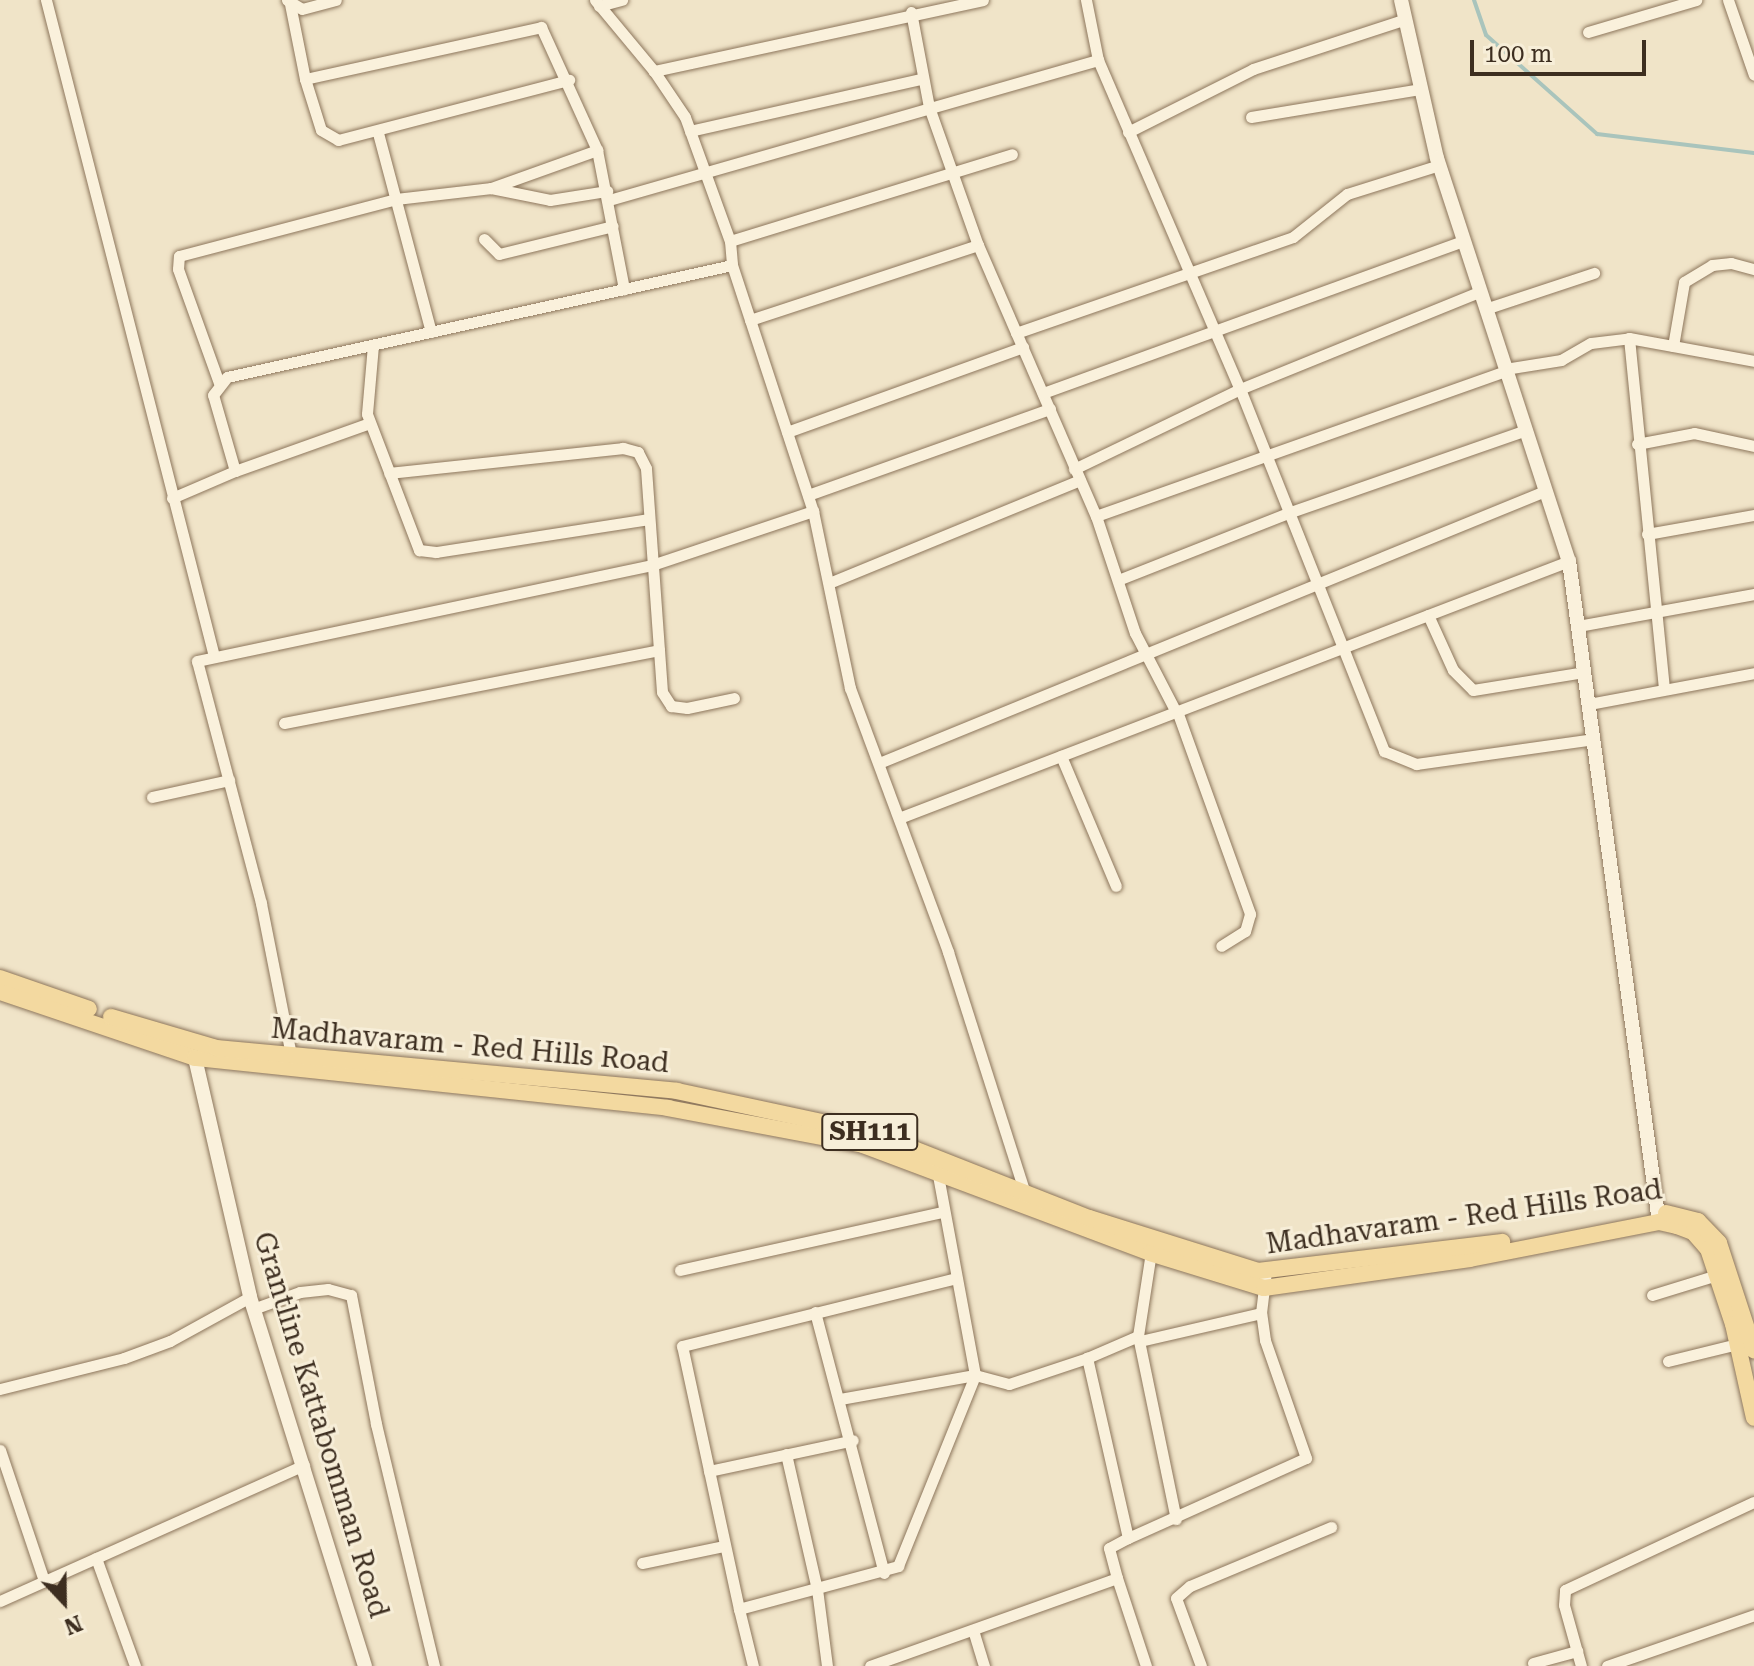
<!DOCTYPE html>
<style>
body{margin:0}
#map{position:relative;width:1754px;height:1666px;overflow:hidden;background:#f0e4c8;font-family:"Roboto Serif",serif}
div>[style]{position:absolute}
.stream>*{height:4px;margin:-2px;padding:0 2px;transform-origin:2px;border-radius:2px;background:#a9c4bc}
.roads{filter:drop-shadow(0 0 2px #8d765c) drop-shadow(0 0 2px #8d765c)}
.minor>*{height:11px;margin:-5.5px;padding:0 5.5px;transform-origin:5.5px;border-radius:5.5px;background:#faf1dc}
.tertiary>*{height:14px;margin:-7px;padding:0 7px;transform-origin:7px;border-radius:7px;background:#faf1dc}
.primary>*{height:16px;margin:-8px;padding:0 8px;transform-origin:8px;border-radius:8px;background:#f3d9a0}
span{translate:-50% -50%;white-space:nowrap;text-align:center;line-height:1.15;-webkit-text-stroke:6px #f7eed8;paint-order:stroke}
.shield-label span{padding:2px 6px;background:#f7eed8;border:2px solid;border-radius:6px;-webkit-text-stroke-width:0}
.shield-label{font-size:26px;color:#3d2e20;font-weight:700}
.street-label{font-size:28px;color:#3d2e20}
.north{position:absolute;left:24px;top:1562px;width:80px;height:80px;-webkit-text-stroke:6px #f7eed8;paint-order:stroke;rotate:158deg;font-size:22px;font-weight:700;line-height:32px;text-align:center;color:#3d2e20}
.north::after{content:'';display:block;margin:auto;width:28px;height:36px;background:#3d2e20;clip-path:polygon(50% 0,100% 100%,50% 72%,0 100%)}
.scale{position:absolute;left:1470px;top:40px;width:176px;height:36px;box-sizing:border-box;border:4px solid #3d2e20;border-top:0;padding-left:10px;font-size:24px;line-height:28px;white-space:nowrap;color:#3d2e20;-webkit-text-stroke:6px #f7eed8;paint-order:stroke}
</style>
<div id="map">
<div class="stream">
<i style="left:1474px;top:0;width:37px;rotate:71deg"></i>
<i style="left:1486px;top:35px;width:149px;rotate:41.7deg"></i>
<i style="left:1597px;top:134px;width:158px;rotate:6.9deg"></i>
</div>
<div class="roads">
<div class="minor">
<i style="left:46px;top:0;width:677px;rotate:75.64deg"></i>
<i style="left:287px;top:0;width:17px;rotate:31deg"></i>
<i style="left:302px;top:9px;width:35px;rotate:-15deg"></i>
<i style="left:595px;top:0;width:92px;rotate:50.3deg"></i>
<i style="left:983px;top:0;width:337px;rotate:167.8deg"></i>
<i style="left:654px;top:71px;width:55px;rotate:56deg"></i>
<i style="left:685px;top:117px;width:132px;rotate:70.1deg"></i>
<i style="left:730px;top:241px;width:24px;rotate:85deg"></i>
<i style="left:732px;top:265px;width:259px;rotate:71.8deg"></i>
<i style="left:813px;top:511px;width:181px;rotate:78.2deg"></i>
<i style="left:850px;top:688px;width:282px;rotate:69.6deg"></i>
<i style="left:948px;top:952px;width:256px;rotate:72.3deg"></i>
<i style="left:1086px;top:0;width:61px;rotate:78.7deg"></i>
<i style="left:1098px;top:60px;width:358px;rotate:66.7deg"></i>
<i style="left:1240px;top:389px;width:390px;rotate:68.3deg"></i>
<i style="left:1384px;top:751px;width:35px;rotate:22deg"></i>
<i style="left:1416px;top:764px;width:180px;rotate:-8deg"></i>
<i style="left:1728px;top:0;width:79px;rotate:70.9deg"></i>
<i style="left:290px;top:4px;width:76px;rotate:78.7deg"></i>
<i style="left:305px;top:79px;width:242px;rotate:-12.4deg"></i>
<i style="left:541px;top:27px;width:135px;rotate:65.5deg"></i>
<i style="left:597px;top:150px;width:142px;rotate:79deg"></i>
<i style="left:599px;top:6px;width:24px;rotate:-15deg"></i>
<i style="left:911px;top:12px;width:97px;rotate:79.3deg"></i>
<i style="left:929px;top:107px;width:146px;rotate:70.5deg"></i>
<i style="left:978px;top:245px;width:296px;rotate:66.5deg"></i>
<i style="left:1096px;top:516px;width:123px;rotate:71.6deg"></i>
<i style="left:1135px;top:633px;width:89px;rotate:62.6deg"></i>
<i style="left:1588px;top:32px;width:113px;rotate:-16.5deg"></i>
<i style="left:305px;top:79px;width:53px;rotate:72.6deg"></i>
<i style="left:321px;top:130px;width:20px;rotate:30deg"></i>
<i style="left:338px;top:140px;width:239px;rotate:-14.6deg"></i>
<i style="left:1251px;top:117px;width:171px;rotate:-9.4deg"></i>
<i style="left:690px;top:131px;width:237px;rotate:-12.7deg"></i>
<i style="left:1128px;top:132px;width:140px;rotate:-26.7deg"></i>
<i style="left:1253px;top:69px;width:161px;rotate:-18.1deg"></i>
<i style="left:378px;top:133px;width:206px;rotate:75.1deg"></i>
<i style="left:491px;top:188px;width:60px;rotate:11.5deg"></i>
<i style="left:550px;top:200px;width:58px;rotate:-9deg"></i>
<i style="left:609px;top:200px;width:509px;rotate:-15.98deg"></i>
<i style="left:484px;top:239px;width:21px;rotate:45deg"></i>
<i style="left:499px;top:254px;width:117px;rotate:-13.8deg"></i>
<i style="left:730px;top:241px;width:295px;rotate:-17.1deg"></i>
<i style="left:1485px;top:309px;width:115px;rotate:-18.3deg"></i>
<i style="left:750px;top:320px;width:240px;rotate:-18.2deg"></i>
<i style="left:1016px;top:333px;width:293px;rotate:-19.1deg"></i>
<i style="left:1293px;top:237px;width:69px;rotate:-38.5deg"></i>
<i style="left:1347px;top:194px;width:96px;rotate:-17.5deg"></i>
<i style="left:1629px;top:338px;width:353px;rotate:84.3deg"></i>
<i style="left:373px;top:345px;width:69px;rotate:95deg"></i>
<i style="left:367px;top:414px;width:146px;rotate:69.1deg"></i>
<i style="left:419px;top:550px;width:17px;rotate:7deg"></i>
<i style="left:436px;top:552px;width:215px;rotate:-8.8deg"></i>
<i style="left:1673px;top:346px;width:65px;rotate:-80.2deg"></i>
<i style="left:1684px;top:282px;width:33px;rotate:-31deg"></i>
<i style="left:1712px;top:265px;width:19px;rotate:-6deg"></i>
<i style="left:1731px;top:263px;width:24px;rotate:15deg"></i>
<i style="left:1505px;top:369px;width:57px;rotate:-9.1deg"></i>
<i style="left:1561px;top:360px;width:34px;rotate:-30deg"></i>
<i style="left:1591px;top:343px;width:38px;rotate:-7deg"></i>
<i style="left:1629px;top:338px;width:127px;rotate:10.4deg"></i>
<i style="left:219px;top:383px;width:121px;rotate:-109.8deg"></i>
<i style="left:178px;top:269px;width:13px;rotate:-86deg"></i>
<i style="left:179px;top:256px;width:224px;rotate:-14.7deg"></i>
<i style="left:396px;top:199px;width:96px;rotate:-6.6deg"></i>
<i style="left:491px;top:188px;width:113px;rotate:-19.7deg"></i>
<i style="left:1043px;top:393px;width:447px;rotate:-19.9deg"></i>
<i style="left:787px;top:432px;width:251px;rotate:-19.8deg"></i>
<i style="left:1637px;top:444px;width:58px;rotate:-10.9deg"></i>
<i style="left:1694px;top:433px;width:61px;rotate:12.2deg"></i>
<i style="left:1074px;top:469px;width:184px;rotate:-25.7deg"></i>
<i style="left:1240px;top:389px;width:258px;rotate:-22.1deg"></i>
<i style="left:235px;top:471px;width:143px;rotate:-19.6deg"></i>
<i style="left:808px;top:495px;width:257px;rotate:-19.6deg"></i>
<i style="left:172px;top:498px;width:69px;rotate:-23.2deg"></i>
<i style="left:235px;top:471px;width:79px;rotate:-106.1deg"></i>
<i style="left:213px;top:395px;width:23px;rotate:-52deg"></i>
<i style="left:227px;top:377px;width:517px;rotate:-12.5deg"></i>
<i style="left:1096px;top:516px;width:434px;rotate:-19.5deg"></i>
<i style="left:1647px;top:534px;width:109px;rotate:-10.1deg"></i>
<i style="left:1118px;top:580px;width:183px;rotate:-21.5deg"></i>
<i style="left:1288px;top:513px;width:249px;rotate:-19.2deg"></i>
<i style="left:829px;top:583px;width:271px;rotate:-22.3deg"></i>
<i style="left:1428px;top:615px;width:60px;rotate:65.6deg"></i>
<i style="left:1453px;top:670px;width:28px;rotate:45deg"></i>
<i style="left:1473px;top:690px;width:112px;rotate:-9.2deg"></i>
<i style="left:1578px;top:626px;width:179px;rotate:-10.3deg"></i>
<i style="left:659px;top:650px;width:42px;rotate:85.9deg"></i>
<i style="left:662px;top:692px;width:17px;rotate:57deg"></i>
<i style="left:671px;top:706px;width:16px;rotate:7deg"></i>
<i style="left:687px;top:708px;width:48px;rotate:-12deg"></i>
<i style="left:1589px;top:704px;width:168px;rotate:-10.6deg"></i>
<i style="left:1177px;top:711px;width:216px;rotate:70.2deg"></i>
<i style="left:1250px;top:914px;width:18px;rotate:106deg"></i>
<i style="left:1245px;top:931px;width:28px;rotate:148deg"></i>
<i style="left:284px;top:723px;width:382px;rotate:-11deg"></i>
<i style="left:659px;top:650px;width:182px;rotate:-94.1deg"></i>
<i style="left:646px;top:468px;width:18px;rotate:-117deg"></i>
<i style="left:638px;top:452px;width:16px;rotate:-165deg"></i>
<i style="left:623px;top:448px;width:235px;rotate:173.9deg"></i>
<i style="left:1061px;top:756px;width:141px;rotate:67.1deg"></i>
<i style="left:879px;top:763px;width:719px;rotate:-22.22deg"></i>
<i style="left:152px;top:797px;width:79px;rotate:-12.4deg"></i>
<i style="left:899px;top:818px;width:718px;rotate:-20.99deg"></i>
<i style="left:291px;top:1055px;width:155px;rotate:-101.2deg"></i>
<i style="left:261px;top:903px;width:250px;rotate:-104.8deg"></i>
<i style="left:197px;top:661px;width:465px;rotate:-11.9deg"></i>
<i style="left:652px;top:565px;width:170px;rotate:-18.5deg"></i>
<i style="left:680px;top:1270px;width:268px;rotate:-12.5deg"></i>
<i style="left:1652px;top:1295px;width:68px;rotate:-17.1deg"></i>
<i style="left:253px;top:1309px;width:50px;rotate:-19.9deg"></i>
<i style="left:300px;top:1292px;width:28px;rotate:-6deg"></i>
<i style="left:328px;top:1289px;width:24px;rotate:15deg"></i>
<i style="left:351px;top:1295px;width:131px;rotate:79deg"></i>
<i style="left:376px;top:1424px;width:249px;rotate:76.5deg"></i>
<i style="left:815px;top:1312px;width:270px;rotate:75.2deg"></i>
<i style="left:1138px;top:1336px;width:187px;rotate:78.3deg"></i>
<i style="left:1140px;top:1341px;width:124px;rotate:-13deg"></i>
<i style="left:1668px;top:1361px;width:72px;rotate:-13.7deg"></i>
<i style="left:0;top:1389px;width:128px;rotate:-14deg"></i>
<i style="left:124px;top:1358px;width:49px;rotate:-20.3deg"></i>
<i style="left:170px;top:1341px;width:91px;rotate:-28.8deg"></i>
<i style="left:840px;top:1399px;width:137px;rotate:-10.1deg"></i>
<i style="left:975px;top:1375px;width:35px;rotate:15deg"></i>
<i style="left:1009px;top:1384px;width:82px;rotate:-18.4deg"></i>
<i style="left:0;top:1450px;width:138px;rotate:71.4deg"></i>
<i style="left:786px;top:1454px;width:139px;rotate:77.1deg"></i>
<i style="left:817px;top:1589px;width:78px;rotate:82.6deg"></i>
<i style="left:709px;top:1471px;width:147px;rotate:-12.1deg"></i>
<i style="left:1128px;top:1538px;width:195px;rotate:-24.2deg"></i>
<i style="left:1306px;top:1458px;width:125px;rotate:-109.2deg"></i>
<i style="left:1265px;top:1340px;width:27px;rotate:-98deg"></i>
<i style="left:1261px;top:1313px;width:42px;rotate:-83.2deg"></i>
<i style="left:96px;top:1558px;width:115px;rotate:70.1deg"></i>
<i style="left:642px;top:1563px;width:84px;rotate:-11.7deg"></i>
<i style="left:1117px;top:1578px;width:93px;rotate:71.8deg"></i>
<i style="left:0;top:1601px;width:333px;rotate:-24.1deg"></i>
<i style="left:739px;top:1609px;width:269px;rotate:-102.2deg"></i>
<i style="left:682px;top:1346px;width:282px;rotate:-13.9deg"></i>
<i style="left:973px;top:1630px;width:38px;rotate:73deg"></i>
<i style="left:1533px;top:1663px;width:46px;rotate:-15.3deg"></i>
<i style="left:753px;top:1666px;width:59px;rotate:-103.8deg"></i>
<i style="left:739px;top:1609px;width:165px;rotate:-15.1deg"></i>
<i style="left:898px;top:1566px;width:206px;rotate:-68deg"></i>
<i style="left:975px;top:1375px;width:208px;rotate:-100.5deg"></i>
<i style="left:870px;top:1666px;width:262px;rotate:-19.6deg"></i>
<i style="left:1117px;top:1578px;width:31px;rotate:-105deg"></i>
<i style="left:1109px;top:1548px;width:21px;rotate:-28deg"></i>
<i style="left:1128px;top:1538px;width:185px;rotate:-102.8deg"></i>
<i style="left:1087px;top:1358px;width:56px;rotate:-23.3deg"></i>
<i style="left:1138px;top:1336px;width:91px;rotate:-81.2deg"></i>
<i style="left:1201px;top:1666px;width:72px;rotate:-110.2deg"></i>
<i style="left:1176px;top:1598px;width:18px;rotate:-41deg"></i>
<i style="left:1190px;top:1586px;width:153px;rotate:-22.7deg"></i>
<i style="left:1581px;top:1666px;width:63px;rotate:-105.6deg"></i>
<i style="left:1564px;top:1605px;width:15px;rotate:-86deg"></i>
<i style="left:1565px;top:1590px;width:208px;rotate:-25deg"></i>
<i style="left:1607px;top:1666px;width:156px;rotate:-19.1deg"></i>
</div>
<div class="tertiary">
<i style="left:1401px;top:0;width:162px;rotate:77.2deg"></i>
<i style="left:1437px;top:158px;width:424px;rotate:71.9deg"></i>
<i style="left:1569px;top:561px;width:667px;rotate:82.25deg"></i>
<i style="left:195px;top:1058px;width:245px;rotate:77deg"></i>
<i style="left:250px;top:1297px;width:387px;rotate:72.7deg"></i>
</div>
<div class="primary">
<i style="left:0;top:978px;width:94px;rotate:19.2deg"></i>
<i style="left:0;top:992px;width:206px;rotate:18.7deg"></i>
<i style="left:195px;top:1058px;width:476px;rotate:6deg"></i>
<i style="left:668px;top:1108px;width:198px;rotate:10.7deg"></i>
<i style="left:863px;top:1145px;width:307px;rotate:20.6deg"></i>
<i style="left:1150px;top:1253px;width:119px;rotate:17.1deg"></i>
<i style="left:1264px;top:1288px;width:208px;rotate:-8deg"></i>
<i style="left:1470px;top:1259px;width:193px;rotate:-11.1deg"></i>
<i style="left:1659px;top:1222px;width:18px;rotate:13deg"></i>
<i style="left:1677px;top:1226px;width:17px;rotate:21deg"></i>
<i style="left:1693px;top:1232px;width:23px;rotate:49deg"></i>
<i style="left:1708px;top:1249px;width:79px;rotate:71.6deg"></i>
<i style="left:1733px;top:1324px;width:96px;rotate:77.4deg"></i>
<i style="left:111px;top:1017px;width:109px;rotate:16.4deg"></i>
<i style="left:216px;top:1048px;width:463px;rotate:5.3deg"></i>
<i style="left:677px;top:1091px;width:200px;rotate:12.1deg"></i>
<i style="left:873px;top:1133px;width:232px;rotate:21.5deg"></i>
<i style="left:1089px;top:1218px;width:177px;rotate:17.4deg"></i>
<i style="left:1258px;top:1271px;width:246px;rotate:-6.8deg"></i>
<i style="left:1666px;top:1213px;width:33px;rotate:14deg"></i>
<i style="left:1698px;top:1221px;width:30px;rotate:46deg"></i>
<i style="left:1719px;top:1243px;width:113px;rotate:71.9deg"></i>
</div>
</div>
<div class="shield-label">
<span style="left:870px;top:1132px">SH111</span>
</div>
<div class="street-label">
<span style="left:470px;top:1046px;rotate:5deg">Madhavaram - Red Hills Road</span>
<span style="left:1464px;top:1217px;rotate:-8deg">Madhavaram - Red Hills Road</span>
<span style="left:321px;top:1425px;rotate:73deg">Grantline Kattabomman Road</span>
</div>
<div class="north">N</div>
<div class="scale">100 m</div>
</div>
